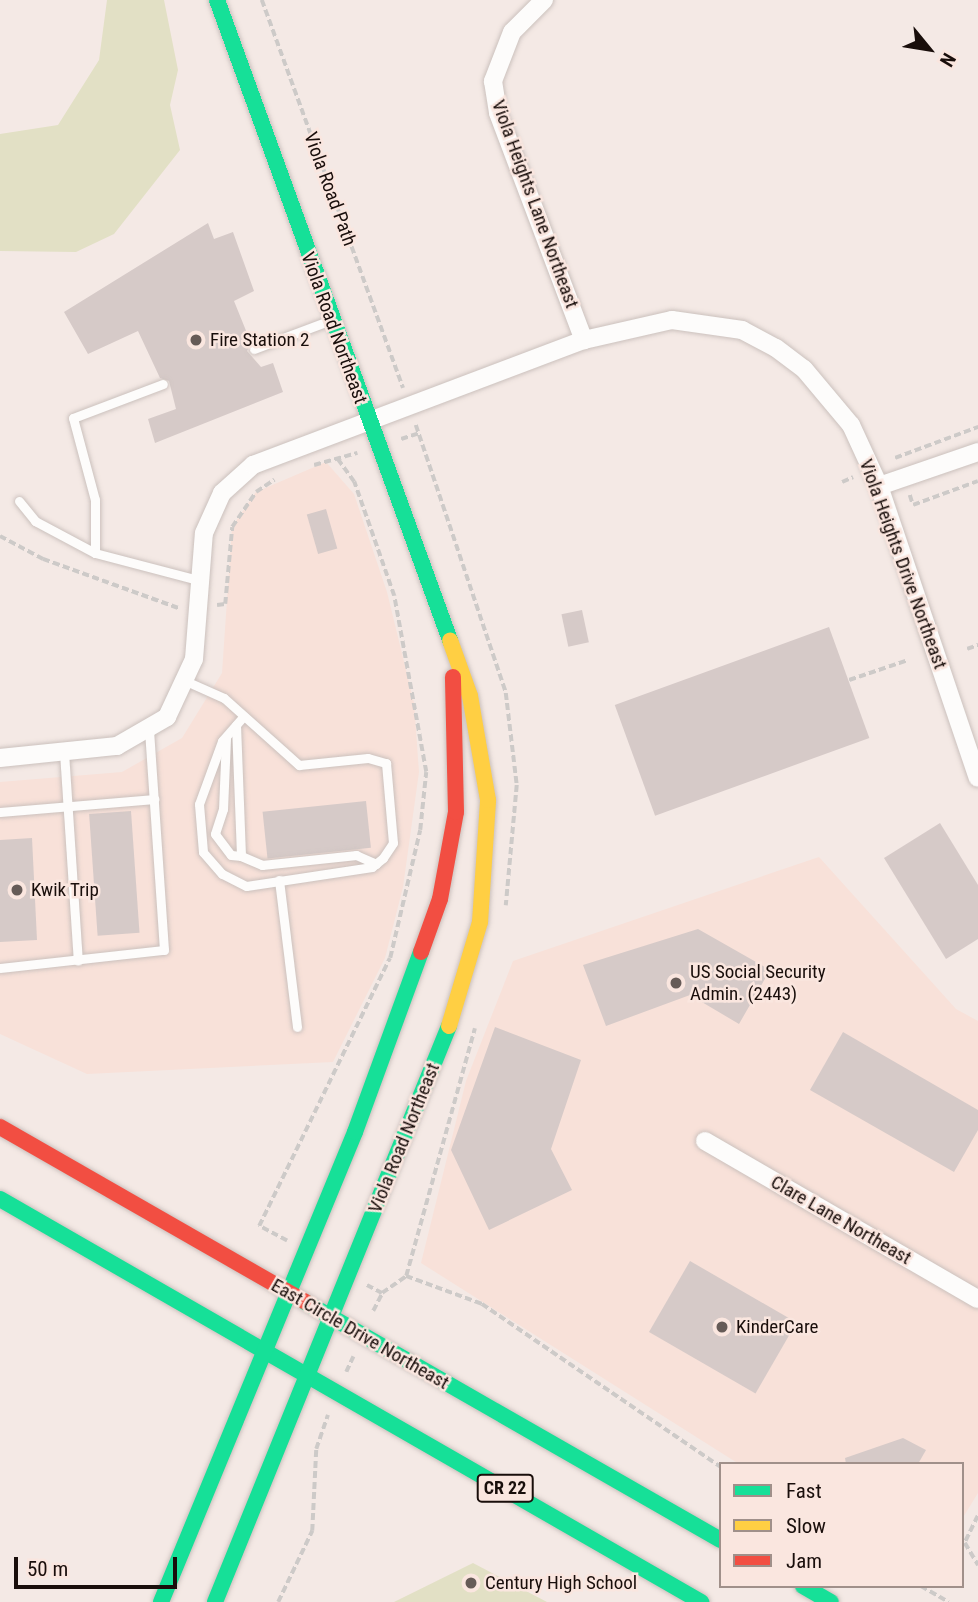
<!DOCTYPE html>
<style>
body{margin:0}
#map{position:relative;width:978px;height:1602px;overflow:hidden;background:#f4e9e5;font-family:"Roboto Condensed",sans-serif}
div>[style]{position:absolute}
.built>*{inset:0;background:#f8e1d9}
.green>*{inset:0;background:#e2e0c5}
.building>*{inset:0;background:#d6cac8;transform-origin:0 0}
.path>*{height:3.5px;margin-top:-1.75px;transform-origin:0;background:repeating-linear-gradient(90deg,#cdcac8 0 7px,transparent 0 10.5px)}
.roads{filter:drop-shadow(0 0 2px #cbc1bd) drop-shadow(0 0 2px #cbc1bd)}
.lane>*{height:9px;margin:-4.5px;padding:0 4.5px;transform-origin:4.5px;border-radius:4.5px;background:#fdfcfb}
.street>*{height:18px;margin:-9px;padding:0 9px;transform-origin:9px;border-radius:9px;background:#fdfcfb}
.fast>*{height:16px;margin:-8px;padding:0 8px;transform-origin:8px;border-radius:8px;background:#16e098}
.slow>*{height:16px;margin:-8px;padding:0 8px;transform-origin:8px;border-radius:8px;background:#ffcf43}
.jam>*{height:16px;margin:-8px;padding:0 8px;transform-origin:8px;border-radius:8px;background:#f24e42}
.dots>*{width:19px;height:19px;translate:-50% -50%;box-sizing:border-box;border:4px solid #fae6df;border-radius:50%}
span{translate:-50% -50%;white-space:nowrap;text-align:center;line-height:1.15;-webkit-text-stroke:5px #fae6df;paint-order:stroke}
.shield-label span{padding:2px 5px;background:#fae6df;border:2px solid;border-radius:5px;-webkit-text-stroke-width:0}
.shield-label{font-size:18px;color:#190e0b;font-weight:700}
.street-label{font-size:19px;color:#190e0b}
.poi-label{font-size:19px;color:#190e0b}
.left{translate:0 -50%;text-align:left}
.legend{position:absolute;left:719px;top:1462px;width:245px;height:126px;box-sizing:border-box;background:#fae6df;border:2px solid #a0908a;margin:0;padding:9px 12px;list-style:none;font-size:21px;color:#190e0b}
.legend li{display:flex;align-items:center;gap:14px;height:35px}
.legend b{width:35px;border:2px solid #a0908a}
.north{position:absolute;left:894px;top:14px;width:70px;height:70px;-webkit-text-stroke:5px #fae6df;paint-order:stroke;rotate:120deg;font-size:19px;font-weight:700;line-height:28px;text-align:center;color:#190e0b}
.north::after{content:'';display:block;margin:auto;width:24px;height:32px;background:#190e0b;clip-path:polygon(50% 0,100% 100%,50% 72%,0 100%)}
.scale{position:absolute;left:14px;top:1557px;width:163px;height:32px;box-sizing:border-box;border:4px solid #190e0b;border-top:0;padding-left:9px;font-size:21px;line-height:24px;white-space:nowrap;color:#190e0b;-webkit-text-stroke:5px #fae6df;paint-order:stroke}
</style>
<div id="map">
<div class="built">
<i style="clip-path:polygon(326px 462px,354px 494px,387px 592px,414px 703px,419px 772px,403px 887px,385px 958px,333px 1062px,87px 1074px,0 1034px,0 782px,122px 772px,182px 738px,222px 673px,232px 527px,256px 492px)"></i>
<i style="clip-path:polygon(819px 857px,956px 1009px,978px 1021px,978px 1493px,962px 1519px,962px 1464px,739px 1464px,421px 1263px,466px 1081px,513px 961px)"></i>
</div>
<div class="green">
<i style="clip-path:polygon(107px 0,164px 0,178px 70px,170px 105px,180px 150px,114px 234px,76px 252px,0 251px,0 134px,58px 125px,99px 60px)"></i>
<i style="clip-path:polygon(473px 1563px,547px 1602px,394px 1602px)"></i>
</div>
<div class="building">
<i style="clip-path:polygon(208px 223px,214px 239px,233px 232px,254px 291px,234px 301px,251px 343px,247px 351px,261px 367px,273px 363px,283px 392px,155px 443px,148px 419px,176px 409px,169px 381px,160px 378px,138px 331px,88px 354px,64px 312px)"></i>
<i style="left:326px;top:509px;width:41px;height:20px;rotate:74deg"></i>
<i style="left:582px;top:610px;width:33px;height:21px;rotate:78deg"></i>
<i style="left:829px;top:627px;width:118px;height:228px;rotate:70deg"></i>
<i style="left:366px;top:801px;width:47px;height:104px;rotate:84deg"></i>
<i style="left:131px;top:811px;width:122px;height:42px;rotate:86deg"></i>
<i style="clip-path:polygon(940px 823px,978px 885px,978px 939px,946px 959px,884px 858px)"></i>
<i style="clip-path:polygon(32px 838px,37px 940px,0 942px,0 840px)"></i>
<i style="clip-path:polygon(698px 929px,770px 970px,739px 1024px,690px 995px,606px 1026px,583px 965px)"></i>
<i style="clip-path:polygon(495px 1027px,581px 1060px,551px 1149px,572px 1190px,489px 1230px,451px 1150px)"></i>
<i style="clip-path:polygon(843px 1032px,978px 1110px,978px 1130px,954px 1172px,810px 1090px)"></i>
<i style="left:690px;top:1261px;width:123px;height:82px;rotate:30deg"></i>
<i style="clip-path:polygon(903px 1438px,926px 1450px,918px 1464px,846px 1464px,845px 1458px)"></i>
</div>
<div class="path">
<i style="left:262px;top:0;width:413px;rotate:70deg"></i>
<i style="left:416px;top:425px;width:283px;rotate:71.4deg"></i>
<i style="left:506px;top:693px;width:93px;rotate:83.2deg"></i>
<i style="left:517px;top:785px;width:121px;rotate:95.2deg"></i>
<i style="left:401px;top:439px;width:19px;rotate:-18deg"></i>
<i style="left:895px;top:458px;width:89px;rotate:-20.5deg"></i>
<i style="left:314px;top:465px;width:45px;rotate:-15.6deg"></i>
<i style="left:842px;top:482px;width:12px;rotate:-24deg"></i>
<i style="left:910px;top:495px;width:10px;rotate:73deg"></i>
<i style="left:913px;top:505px;width:69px;rotate:-20.3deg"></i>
<i style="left:0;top:536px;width:49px;rotate:28.1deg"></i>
<i style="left:43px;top:559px;width:144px;rotate:19.9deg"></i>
<i style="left:217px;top:605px;width:8px;rotate:-7deg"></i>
<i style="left:225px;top:604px;width:77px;rotate:-84.8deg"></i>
<i style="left:232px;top:527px;width:42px;rotate:-55.6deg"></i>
<i style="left:256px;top:492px;width:22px;rotate:-34deg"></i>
<i style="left:967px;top:649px;width:12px;rotate:-20deg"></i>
<i style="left:849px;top:680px;width:62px;rotate:-18.7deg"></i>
<i style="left:287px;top:1241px;width:32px;rotate:-152deg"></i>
<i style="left:259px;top:1226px;width:298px;rotate:-64deg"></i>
<i style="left:390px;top:958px;width:131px;rotate:-76.8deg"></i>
<i style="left:420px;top:830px;width:58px;rotate:-84.1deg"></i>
<i style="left:426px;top:772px;width:179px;rotate:-100.3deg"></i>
<i style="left:394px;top:596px;width:121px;rotate:-109.3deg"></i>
<i style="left:354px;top:482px;width:29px;rotate:-126deg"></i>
<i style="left:406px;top:1276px;width:81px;rotate:20.2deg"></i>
<i style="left:482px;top:1304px;width:289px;rotate:34.3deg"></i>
<i style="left:367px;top:1285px;width:17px;rotate:28deg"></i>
<i style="left:373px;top:1311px;width:20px;rotate:-63deg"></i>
<i style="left:382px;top:1293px;width:29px;rotate:-35deg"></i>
<i style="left:406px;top:1276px;width:257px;rotate:-74.5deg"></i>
<i style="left:346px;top:1372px;width:17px;rotate:-65deg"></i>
<i style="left:978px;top:1516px;width:30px;rotate:116deg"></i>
<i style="left:965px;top:1543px;width:26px;rotate:59deg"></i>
<i style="left:921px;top:1586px;width:32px;rotate:30deg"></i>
<i style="left:278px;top:1602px;width:79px;rotate:-64.4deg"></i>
<i style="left:312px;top:1531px;width:82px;rotate:-87.2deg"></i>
<i style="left:316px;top:1449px;width:36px;rotate:-71deg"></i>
</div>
<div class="roads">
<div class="lane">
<i style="left:254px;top:349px;width:82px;rotate:-20.6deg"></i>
<i style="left:19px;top:501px;width:26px;rotate:51deg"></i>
<i style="left:35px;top:521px;width:68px;rotate:28.1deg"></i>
<i style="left:95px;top:553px;width:106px;rotate:14.7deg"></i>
<i style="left:95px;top:553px;width:53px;rotate:-90deg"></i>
<i style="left:95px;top:500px;width:85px;rotate:-105deg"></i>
<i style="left:73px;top:418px;width:96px;rotate:-20.7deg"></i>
<i style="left:188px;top:682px;width:39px;rotate:24deg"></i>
<i style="left:224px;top:698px;width:101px;rotate:41.8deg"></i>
<i style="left:299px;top:765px;width:69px;rotate:-5.8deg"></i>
<i style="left:368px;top:758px;width:19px;rotate:16deg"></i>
<i style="left:386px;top:763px;width:80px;rotate:85deg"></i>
<i style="left:393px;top:843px;width:18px;rotate:124deg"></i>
<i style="left:383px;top:858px;width:14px;rotate:141deg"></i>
<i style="left:372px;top:867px;width:127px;rotate:171.4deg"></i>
<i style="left:246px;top:886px;width:27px;rotate:-153deg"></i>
<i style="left:222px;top:874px;width:29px;rotate:-131deg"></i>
<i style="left:203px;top:852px;width:48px;rotate:-94.8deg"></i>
<i style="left:199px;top:804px;width:67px;rotate:-69.9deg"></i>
<i style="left:222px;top:741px;width:33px;rotate:-49deg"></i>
<i style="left:236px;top:725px;width:131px;rotate:87.8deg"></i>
<i style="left:241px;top:856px;width:23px;rotate:23deg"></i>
<i style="left:262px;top:865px;width:95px;rotate:-6.1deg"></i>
<i style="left:356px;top:855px;width:22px;rotate:24deg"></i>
<i style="left:226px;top:738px;width:71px;rotate:92.4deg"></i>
<i style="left:223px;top:809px;width:26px;rotate:108deg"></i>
<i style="left:215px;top:834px;width:26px;rotate:53deg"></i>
<i style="left:231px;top:855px;width:10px;rotate:6deg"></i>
<i style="left:64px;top:752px;width:209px;rotate:86.2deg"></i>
<i style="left:0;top:812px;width:155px;rotate:-4.8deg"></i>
<i style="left:279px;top:880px;width:148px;rotate:83deg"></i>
<i style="left:0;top:968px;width:165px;rotate:-6.3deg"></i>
<i style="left:164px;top:950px;width:219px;rotate:-93.9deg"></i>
</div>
<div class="street">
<i style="left:544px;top:0;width:45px;rotate:135deg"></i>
<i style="left:512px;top:32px;width:53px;rotate:111.2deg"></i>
<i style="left:493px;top:81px;width:32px;rotate:81deg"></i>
<i style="left:498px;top:113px;width:243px;rotate:69.3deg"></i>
<i style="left:879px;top:486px;width:105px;rotate:-19deg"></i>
<i style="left:0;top:758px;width:118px;rotate:-5.9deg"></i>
<i style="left:117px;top:746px;width:58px;rotate:-30.1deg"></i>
<i style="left:167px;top:717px;width:64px;rotate:-65deg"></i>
<i style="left:194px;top:659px;width:126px;rotate:-85.5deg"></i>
<i style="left:204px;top:533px;width:44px;rotate:-65.8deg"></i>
<i style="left:222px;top:493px;width:42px;rotate:-42.1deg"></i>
<i style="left:253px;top:465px;width:354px;rotate:-20.7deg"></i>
<i style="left:584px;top:340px;width:90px;rotate:-12.8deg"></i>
<i style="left:672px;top:320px;width:71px;rotate:8.1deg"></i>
<i style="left:742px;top:330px;width:38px;rotate:28deg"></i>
<i style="left:776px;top:348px;width:35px;rotate:37deg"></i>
<i style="left:804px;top:369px;width:73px;rotate:50deg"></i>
<i style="left:851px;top:425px;width:67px;rotate:65.3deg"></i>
<i style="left:879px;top:486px;width:308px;rotate:71.3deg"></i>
<i style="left:705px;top:1141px;width:315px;rotate:30.1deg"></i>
</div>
<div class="fast">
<i style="left:217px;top:0;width:681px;rotate:70deg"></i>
<i style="left:0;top:1199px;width:809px;rotate:29.89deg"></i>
<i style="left:305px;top:1302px;width:479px;rotate:29.8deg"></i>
<i style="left:803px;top:1586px;width:32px;rotate:30deg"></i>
<i style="left:161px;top:1602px;width:508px;rotate:-67.57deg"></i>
<i style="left:355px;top:1132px;width:192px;rotate:-69.9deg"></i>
<i style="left:215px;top:1602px;width:622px;rotate:-67.89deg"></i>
</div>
<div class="slow">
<i style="left:449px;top:1026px;width:109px;rotate:-73.4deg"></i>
<i style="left:480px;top:922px;width:122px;rotate:-86.2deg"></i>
<i style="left:488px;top:800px;width:106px;rotate:-99.8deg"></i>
<i style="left:470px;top:696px;width:59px;rotate:-109.7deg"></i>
</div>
<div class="jam">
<i style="left:421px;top:952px;width:56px;rotate:-70.3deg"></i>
<i style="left:440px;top:899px;width:88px;rotate:-79.6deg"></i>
<i style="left:456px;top:812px;width:135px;rotate:-91.3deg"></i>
<i style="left:0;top:1127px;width:352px;rotate:29.8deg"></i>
</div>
</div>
<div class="dots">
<i style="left:196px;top:340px;background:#665b57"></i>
<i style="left:17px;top:890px;background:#665b57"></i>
<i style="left:676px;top:983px;background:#665b57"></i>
<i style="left:722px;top:1327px;background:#665b57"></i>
<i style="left:471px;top:1583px;background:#665b57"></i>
</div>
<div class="shield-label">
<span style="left:505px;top:1488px">CR 22</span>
</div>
<div class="street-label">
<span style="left:330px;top:189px;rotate:70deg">Viola Road Path</span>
<span style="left:535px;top:204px;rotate:70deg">Viola Heights Lane Northeast</span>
<span style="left:334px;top:328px;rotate:70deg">Viola Road Northeast</span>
<span style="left:903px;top:564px;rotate:70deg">Viola Heights Drive Northeast</span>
<span style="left:404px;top:1138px;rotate:-68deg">Viola Road Northeast</span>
<span style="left:841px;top:1220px;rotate:30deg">Clare Lane Northeast</span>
<span style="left:360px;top:1334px;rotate:30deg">East Circle Drive Northeast</span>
</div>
<div class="poi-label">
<span class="left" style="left:210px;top:340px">Fire Station 2</span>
<span class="left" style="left:31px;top:890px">Kwik Trip</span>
<span class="left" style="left:690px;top:983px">US Social Security<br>Admin. (2443)</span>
<span class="left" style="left:736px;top:1327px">KinderCare</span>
<span class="left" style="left:485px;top:1583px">Century High School</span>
</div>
<ul class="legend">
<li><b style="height:9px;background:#16e098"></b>Fast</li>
<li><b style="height:9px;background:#ffcf43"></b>Slow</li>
<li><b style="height:9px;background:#f24e42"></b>Jam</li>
</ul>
<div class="north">N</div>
<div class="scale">50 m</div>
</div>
